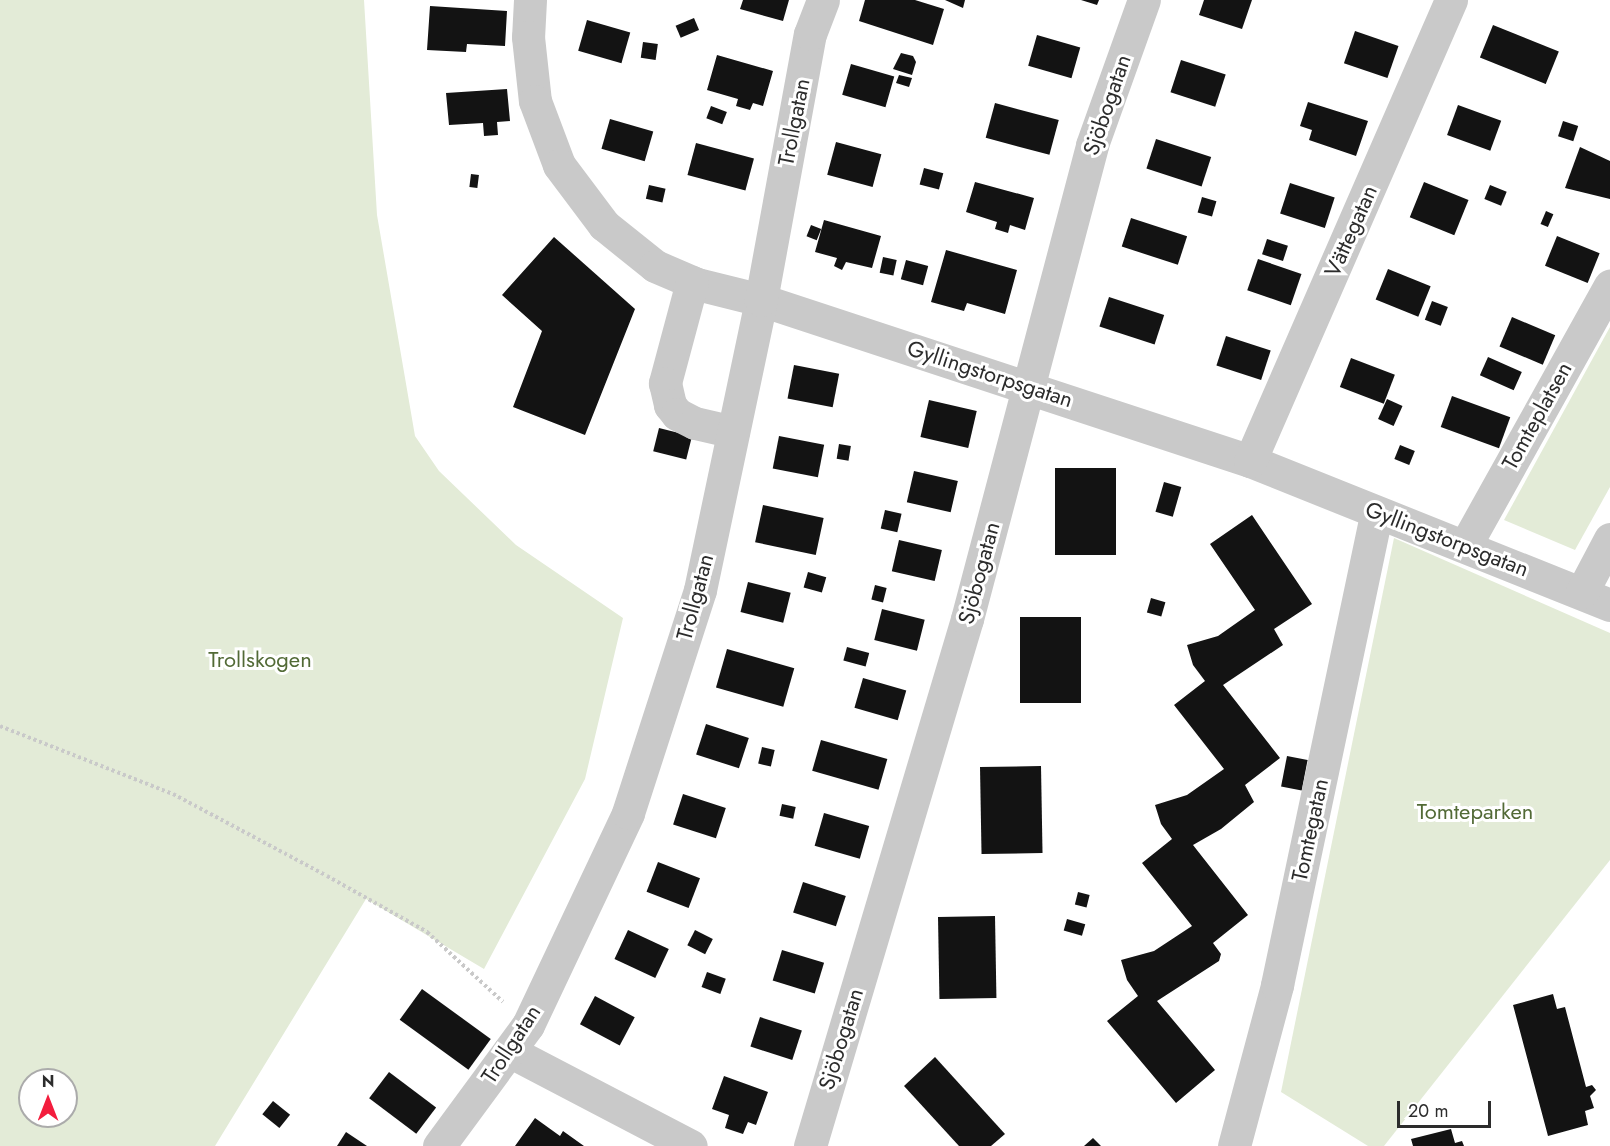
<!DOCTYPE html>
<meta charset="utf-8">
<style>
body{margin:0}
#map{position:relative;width:1610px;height:1146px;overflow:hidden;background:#fff;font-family:Jost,sans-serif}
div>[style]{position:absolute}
.green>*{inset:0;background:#e3ebd7}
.building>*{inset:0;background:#131313;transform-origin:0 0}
.path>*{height:4px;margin-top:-2px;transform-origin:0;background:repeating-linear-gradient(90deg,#c9c9c9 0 3px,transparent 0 6px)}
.minor>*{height:33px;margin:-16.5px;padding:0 16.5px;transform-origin:16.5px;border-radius:16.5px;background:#c9c9c9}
span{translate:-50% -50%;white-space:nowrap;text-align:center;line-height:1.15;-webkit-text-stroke:6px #fff;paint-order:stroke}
.street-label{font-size:22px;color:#2c2c2c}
.park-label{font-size:22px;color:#526a36}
.north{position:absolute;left:18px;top:1068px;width:60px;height:60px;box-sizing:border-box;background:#fff;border:2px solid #ababab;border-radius:50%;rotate:0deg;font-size:16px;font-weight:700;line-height:24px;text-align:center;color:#2c2c2c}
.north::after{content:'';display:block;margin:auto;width:21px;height:27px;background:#f31d3d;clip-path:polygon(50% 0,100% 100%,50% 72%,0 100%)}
.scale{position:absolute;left:1397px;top:1101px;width:94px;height:27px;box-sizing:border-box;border:3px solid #2c2c2c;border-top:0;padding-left:8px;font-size:18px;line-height:21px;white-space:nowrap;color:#2c2c2c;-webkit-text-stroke:4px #fff;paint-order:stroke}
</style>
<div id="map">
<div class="green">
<i style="clip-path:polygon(evenodd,0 0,364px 0,377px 215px,415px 436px,439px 471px,516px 545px,623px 618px,585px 779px,484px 969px,366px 899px,215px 1146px,0 1146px,0 0,30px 1080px,66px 1080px,66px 1116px,30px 1116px,30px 1080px)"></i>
<i style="clip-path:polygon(1610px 327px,1610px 487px,1575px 550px,1504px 520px)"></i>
<i style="clip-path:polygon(1394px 538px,1610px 633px,1610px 860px,1384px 1146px,1368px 1146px,1281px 1092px)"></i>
</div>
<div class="building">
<i style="clip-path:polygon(743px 0,789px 0,783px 21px,740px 9px)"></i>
<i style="clip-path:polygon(865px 0,915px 0,944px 9px,933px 45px,859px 21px)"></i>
<i style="clip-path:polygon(945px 0,965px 0,963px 8px)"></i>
<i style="clip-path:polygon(1081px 0,1099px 0,1097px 5px)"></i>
<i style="clip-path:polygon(1204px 0,1252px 0,1242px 29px,1199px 15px)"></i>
<i style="clip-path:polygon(430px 6px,507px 11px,505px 46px,467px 44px,466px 52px,427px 50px)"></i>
<i style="left:694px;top:18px;width:13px;height:20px;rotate:67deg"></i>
<i style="left:587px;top:20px;width:45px;height:32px;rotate:16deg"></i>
<i style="left:1493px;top:25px;width:71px;height:35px;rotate:22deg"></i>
<i style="left:1355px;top:31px;width:46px;height:34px;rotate:19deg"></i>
<i style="left:1037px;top:35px;width:45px;height:32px;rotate:16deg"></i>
<i style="left:643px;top:42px;width:15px;height:16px;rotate:8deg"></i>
<i style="clip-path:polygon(901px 53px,913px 56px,916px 62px,912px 75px,893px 69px)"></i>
<i style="clip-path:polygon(717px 55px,773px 71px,763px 106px,753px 103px,750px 110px,736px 106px,738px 99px,707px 90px)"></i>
<i style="left:1181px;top:60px;width:47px;height:34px;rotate:18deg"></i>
<i style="left:851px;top:64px;width:45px;height:32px;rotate:16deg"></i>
<i style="clip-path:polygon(899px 75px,912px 78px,909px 87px,896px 83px)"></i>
<i style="clip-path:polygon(507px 89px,510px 121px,497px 122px,498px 135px,484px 136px,483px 123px,449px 125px,446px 93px)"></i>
<i style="clip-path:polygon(1308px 102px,1368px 121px,1356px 156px,1309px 140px,1312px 130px,1300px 126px)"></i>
<i style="left:995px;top:103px;width:66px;height:36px;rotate:15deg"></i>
<i style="left:1458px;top:105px;width:46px;height:32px;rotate:20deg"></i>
<i style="left:711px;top:106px;width:17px;height:13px;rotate:21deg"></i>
<i style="left:610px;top:119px;width:45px;height:31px;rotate:16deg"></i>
<i style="left:1563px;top:121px;width:16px;height:16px;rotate:18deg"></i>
<i style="left:1156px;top:139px;width:58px;height:31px;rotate:18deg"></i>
<i style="left:836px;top:142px;width:47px;height:34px;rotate:15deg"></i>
<i style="left:696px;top:143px;width:60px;height:33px;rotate:15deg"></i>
<i style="clip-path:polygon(1580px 147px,1610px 161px,1610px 199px,1565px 188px)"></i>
<i style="left:924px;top:168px;width:20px;height:17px;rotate:15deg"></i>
<i style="left:471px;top:174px;width:8px;height:13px;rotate:7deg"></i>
<i style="clip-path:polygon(975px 182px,1034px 198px,1025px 230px,1010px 225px,1008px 233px,995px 229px,997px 222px,966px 212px)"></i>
<i style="left:1424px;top:182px;width:48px;height:38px;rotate:22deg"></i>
<i style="left:1290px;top:183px;width:47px;height:32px;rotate:18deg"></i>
<i style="left:649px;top:185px;width:17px;height:14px;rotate:13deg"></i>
<i style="left:1490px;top:185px;width:18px;height:15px;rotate:22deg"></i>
<i style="left:1202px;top:197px;width:15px;height:16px;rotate:16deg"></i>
<i style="left:1546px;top:211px;width:8px;height:14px;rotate:23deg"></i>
<i style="left:1131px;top:218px;width:59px;height:30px;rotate:18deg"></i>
<i style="clip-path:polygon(824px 220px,881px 236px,872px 268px,846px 262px,842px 270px,834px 266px,837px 258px,815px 252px)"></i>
<i style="left:811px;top:225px;width:11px;height:12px;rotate:22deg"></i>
<i style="left:1557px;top:236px;width:46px;height:32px;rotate:22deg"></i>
<i style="clip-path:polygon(554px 237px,635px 309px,585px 435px,513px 407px,542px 331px,502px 295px)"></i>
<i style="left:1267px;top:239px;width:22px;height:16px;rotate:18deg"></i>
<i style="clip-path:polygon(946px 250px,1017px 270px,1005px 314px,967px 303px,964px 311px,931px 302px)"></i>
<i style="left:883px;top:257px;width:14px;height:16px;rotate:12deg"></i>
<i style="left:1258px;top:259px;width:46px;height:33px;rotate:19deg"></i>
<i style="left:906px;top:260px;width:23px;height:20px;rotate:15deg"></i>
<i style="left:1388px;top:269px;width:46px;height:33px;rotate:22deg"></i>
<i style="left:1109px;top:297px;width:58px;height:31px;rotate:18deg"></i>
<i style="left:1432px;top:301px;width:17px;height:20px;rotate:21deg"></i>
<i style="left:1512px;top:317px;width:47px;height:32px;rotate:23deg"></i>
<i style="left:1226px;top:336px;width:47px;height:31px;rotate:18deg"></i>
<i style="left:1488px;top:357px;width:37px;height:20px;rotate:24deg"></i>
<i style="left:1351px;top:358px;width:47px;height:31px;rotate:21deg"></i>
<i style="left:794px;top:365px;width:46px;height:34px;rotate:11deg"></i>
<i style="left:1452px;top:396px;width:62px;height:33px;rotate:20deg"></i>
<i style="left:1387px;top:399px;width:17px;height:22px;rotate:24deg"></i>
<i style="left:929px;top:400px;width:49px;height:38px;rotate:13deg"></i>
<i style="left:659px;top:428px;width:34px;height:24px;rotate:14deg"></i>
<i style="left:779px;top:436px;width:46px;height:33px;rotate:11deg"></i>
<i style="left:839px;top:444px;width:12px;height:15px;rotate:9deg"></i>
<i style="left:1400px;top:445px;width:16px;height:15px;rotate:22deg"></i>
<i style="left:1055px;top:468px;width:61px;height:87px"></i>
<i style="left:914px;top:471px;width:45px;height:32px;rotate:13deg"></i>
<i style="left:1164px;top:482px;width:18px;height:31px;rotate:16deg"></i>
<i style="left:763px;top:505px;width:62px;height:38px;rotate:12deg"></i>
<i style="left:885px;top:510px;width:17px;height:19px;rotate:13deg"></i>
<i style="clip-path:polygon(1252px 515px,1312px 604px,1274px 629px,1283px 645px,1223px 685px,1280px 758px,1245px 785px,1254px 802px,1221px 829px,1193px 845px,1248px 915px,1213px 943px,1221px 954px,1219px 961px,1157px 1001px,1215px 1070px,1176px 1103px,1107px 1021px,1138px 996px,1127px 980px,1121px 960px,1154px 951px,1192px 926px,1142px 863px,1172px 839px,1161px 824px,1155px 805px,1187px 795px,1224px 769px,1174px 705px,1205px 681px,1193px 665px,1187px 645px,1218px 636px,1255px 610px,1210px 544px)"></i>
<i style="left:899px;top:540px;width:44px;height:32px;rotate:13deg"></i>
<i style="left:808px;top:572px;width:19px;height:16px;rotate:16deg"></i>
<i style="left:748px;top:582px;width:44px;height:31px;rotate:14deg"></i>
<i style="left:875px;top:585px;width:12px;height:15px;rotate:14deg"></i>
<i style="left:1151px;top:598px;width:15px;height:15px;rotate:16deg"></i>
<i style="left:882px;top:609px;width:44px;height:32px;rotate:14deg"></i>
<i style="left:1081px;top:617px;width:86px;height:61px;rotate:90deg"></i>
<i style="left:847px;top:647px;width:23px;height:14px;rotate:15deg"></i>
<i style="left:727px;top:649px;width:70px;height:40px;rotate:16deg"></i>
<i style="left:863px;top:678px;width:45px;height:31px;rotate:16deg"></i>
<i style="left:706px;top:724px;width:45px;height:32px;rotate:18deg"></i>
<i style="left:821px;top:740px;width:69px;height:32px;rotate:16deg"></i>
<i style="left:762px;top:747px;width:13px;height:17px;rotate:13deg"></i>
<i style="left:1287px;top:756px;width:21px;height:31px;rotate:11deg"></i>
<i style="left:1041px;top:766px;width:87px;height:61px;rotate:89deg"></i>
<i style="left:683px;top:794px;width:45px;height:32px;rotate:18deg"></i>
<i style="left:782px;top:804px;width:14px;height:12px;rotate:12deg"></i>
<i style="left:824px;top:813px;width:47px;height:34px;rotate:16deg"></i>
<i style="left:658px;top:862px;width:45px;height:32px;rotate:21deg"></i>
<i style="left:803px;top:882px;width:45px;height:32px;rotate:18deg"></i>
<i style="left:1078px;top:892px;width:12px;height:13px;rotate:14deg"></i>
<i style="left:995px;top:916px;width:82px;height:57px;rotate:89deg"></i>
<i style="left:1067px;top:919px;width:19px;height:12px;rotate:16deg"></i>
<i style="left:628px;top:930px;width:45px;height:32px;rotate:25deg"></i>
<i style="left:695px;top:930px;width:20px;height:17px;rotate:27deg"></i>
<i style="left:782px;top:950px;width:44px;height:32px;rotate:17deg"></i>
<i style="left:707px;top:972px;width:20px;height:16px;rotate:20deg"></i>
<i style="left:422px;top:989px;width:85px;height:38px;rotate:36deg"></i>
<i style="clip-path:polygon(1553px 994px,1557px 1009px,1565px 1007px,1586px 1087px,1592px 1085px,1596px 1090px,1590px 1096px,1594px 1108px,1585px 1111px,1588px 1125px,1548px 1136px,1513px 1005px)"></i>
<i style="left:595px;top:996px;width:45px;height:32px;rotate:28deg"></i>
<i style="left:760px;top:1017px;width:44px;height:31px;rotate:18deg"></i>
<i style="clip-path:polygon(935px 1057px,1005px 1134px,991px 1146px,959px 1146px,904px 1086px)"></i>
<i style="left:389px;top:1072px;width:59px;height:33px;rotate:37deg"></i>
<i style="clip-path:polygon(724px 1076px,768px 1092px,756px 1125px,748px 1122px,743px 1134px,725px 1128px,729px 1115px,712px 1109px)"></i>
<i style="left:273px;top:1101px;width:22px;height:17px;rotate:39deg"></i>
<i style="clip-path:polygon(535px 1118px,560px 1136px,563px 1131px,584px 1146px,515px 1146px)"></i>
<i style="clip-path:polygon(1451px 1129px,1455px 1143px,1462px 1141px,1464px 1146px,1413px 1146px,1411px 1139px)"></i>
<i style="clip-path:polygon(346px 1132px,367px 1146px,337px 1146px)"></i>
<i style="clip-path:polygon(1093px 1138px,1101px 1146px,1084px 1146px)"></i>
</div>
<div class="path">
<i style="left:0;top:726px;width:186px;rotate:21.5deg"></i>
<i style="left:173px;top:794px;width:174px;rotate:28deg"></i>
<i style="left:327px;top:876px;width:115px;rotate:29.2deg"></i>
<i style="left:427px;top:932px;width:103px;rotate:42.6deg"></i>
</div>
<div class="minor">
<i style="left:530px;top:0;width:37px;rotate:93deg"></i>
<i style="left:528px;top:37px;width:64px;rotate:83.8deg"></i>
<i style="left:535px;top:101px;width:68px;rotate:69.4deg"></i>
<i style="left:559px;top:165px;width:75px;rotate:53.1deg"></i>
<i style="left:604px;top:225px;width:65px;rotate:38.8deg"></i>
<i style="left:655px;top:266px;width:46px;rotate:23.2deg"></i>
<i style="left:697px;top:284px;width:66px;rotate:14deg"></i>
<i style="left:761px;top:300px;width:515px;rotate:18.22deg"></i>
<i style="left:1250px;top:461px;width:388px;rotate:21.8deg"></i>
<i style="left:692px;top:282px;width:105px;rotate:105deg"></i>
<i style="left:665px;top:383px;width:23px;rotate:77deg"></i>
<i style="left:670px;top:405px;width:11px;rotate:52deg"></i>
<i style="left:677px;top:414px;width:20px;rotate:27deg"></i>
<i style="left:695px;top:423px;width:39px;rotate:13deg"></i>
<i style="left:1250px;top:461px;width:503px;rotate:-66.44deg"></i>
<i style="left:1465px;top:546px;width:298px;rotate:-60.9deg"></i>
<i style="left:1582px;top:592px;width:60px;rotate:-62.2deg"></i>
<i style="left:509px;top:1051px;width:205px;rotate:27.6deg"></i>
<i style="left:439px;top:1146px;width:150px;rotate:-53.7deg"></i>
<i style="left:528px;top:1025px;width:234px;rotate:-64.7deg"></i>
<i style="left:628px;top:813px;width:234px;rotate:-72.1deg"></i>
<i style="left:700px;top:590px;width:296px;rotate:-78.1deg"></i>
<i style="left:761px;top:300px;width:270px;rotate:-79.6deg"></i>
<i style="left:810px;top:34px;width:36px;rotate:-69deg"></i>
<i style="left:810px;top:1146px;width:550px;rotate:-73.41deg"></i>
<i style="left:967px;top:619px;width:490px;rotate:-75.2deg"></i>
<i style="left:1092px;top:145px;width:154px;rotate:-70.3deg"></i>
<i style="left:1234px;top:1146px;width:167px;rotate:-75deg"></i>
<i style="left:1277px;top:985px;width:483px;rotate:-78.1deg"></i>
</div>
<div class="street-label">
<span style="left:1107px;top:105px;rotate:-71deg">Sjöbogatan</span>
<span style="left:794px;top:122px;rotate:-79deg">Trollgatan</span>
<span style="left:1351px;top:231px;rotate:-66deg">Vättegatan</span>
<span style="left:990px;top:374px;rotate:18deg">Gyllingstorpsgatan</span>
<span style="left:1537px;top:416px;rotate:-61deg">Tomteplatsen</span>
<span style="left:1447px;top:539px;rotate:21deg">Gyllingstorpsgatan</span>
<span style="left:979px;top:573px;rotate:-75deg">Sjöbogatan</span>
<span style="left:695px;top:597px;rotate:-75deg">Trollgatan</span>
<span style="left:1310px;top:830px;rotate:-78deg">Tomtegatan</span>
<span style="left:841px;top:1039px;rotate:-73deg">Sjöbogatan</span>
<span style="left:511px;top:1044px;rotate:-57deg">Trollgatan</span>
</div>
<div class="park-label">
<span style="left:260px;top:660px">Trollskogen</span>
<span style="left:1475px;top:812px">Tomteparken</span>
</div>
<div class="north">N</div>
<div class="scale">20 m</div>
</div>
